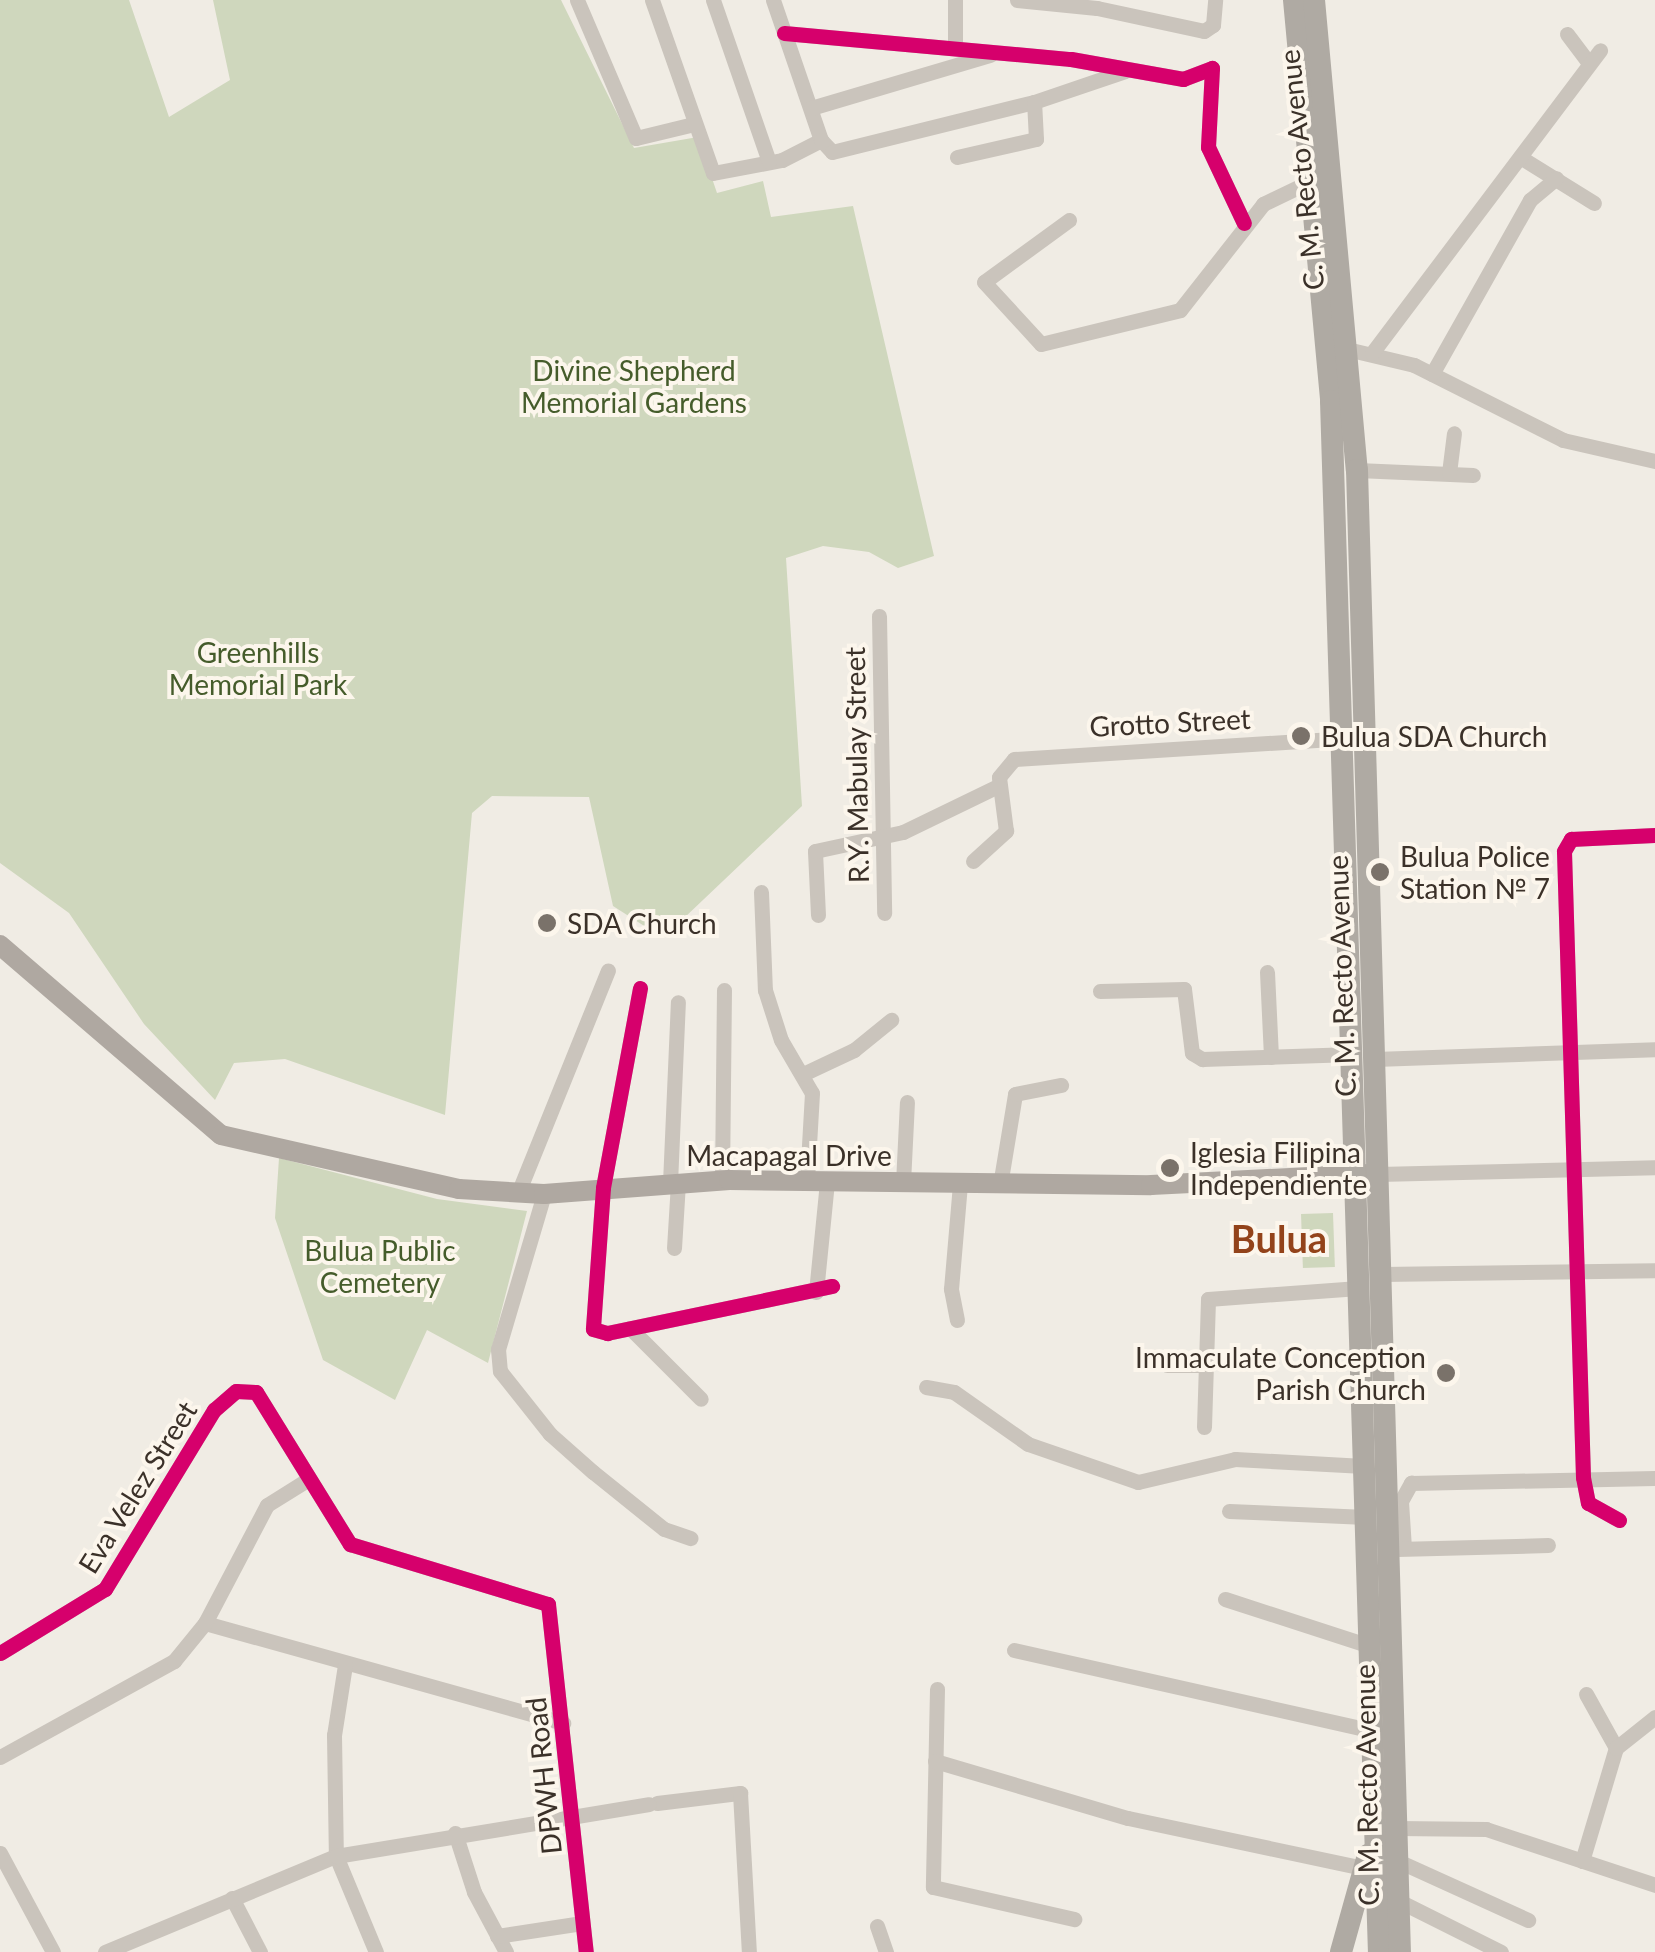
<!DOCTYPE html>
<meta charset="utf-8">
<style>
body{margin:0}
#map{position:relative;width:1655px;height:1952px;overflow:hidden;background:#f0ece4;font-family:Lato,sans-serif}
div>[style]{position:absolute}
.green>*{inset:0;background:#cfd7bd;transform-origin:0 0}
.minor>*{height:15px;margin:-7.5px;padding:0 7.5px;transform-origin:7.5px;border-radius:7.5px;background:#cac4bc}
.major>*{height:20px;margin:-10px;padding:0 10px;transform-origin:10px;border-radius:10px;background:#afa8a1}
.highway>*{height:22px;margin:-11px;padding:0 11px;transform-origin:11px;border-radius:11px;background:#afaaa3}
.cycleway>*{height:15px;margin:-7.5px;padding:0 7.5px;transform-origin:7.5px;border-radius:7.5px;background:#d6006c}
.dots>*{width:28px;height:28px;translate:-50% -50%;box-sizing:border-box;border:5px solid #fcf6ec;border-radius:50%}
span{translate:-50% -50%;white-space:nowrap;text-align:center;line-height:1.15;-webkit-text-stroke:8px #fcf6ec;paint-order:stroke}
.street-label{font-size:28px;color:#3b3129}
.park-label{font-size:28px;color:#455c2b}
.poi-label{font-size:28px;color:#3b3129}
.left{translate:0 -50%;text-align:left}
.right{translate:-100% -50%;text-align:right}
.district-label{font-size:38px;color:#93431a;font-weight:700}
</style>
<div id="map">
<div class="green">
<i style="clip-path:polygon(0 0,129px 0,169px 117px,230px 80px,213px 0,561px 0,634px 148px,698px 137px,717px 193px,763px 181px,771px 217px,853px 206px,934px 556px,898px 568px,869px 552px,823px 546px,786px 558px,802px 806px,663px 938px,613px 906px,589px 797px,492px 796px,472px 813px,445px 1115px,285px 1059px,234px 1063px,215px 1100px,144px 1024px,69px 913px,0 863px)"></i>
<i style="clip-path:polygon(279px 1158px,437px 1199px,527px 1211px,488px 1363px,427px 1330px,395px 1400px,323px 1360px,275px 1218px)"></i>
<i style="left:1333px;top:1213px;width:54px;height:32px;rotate:88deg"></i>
</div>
<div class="minor">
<i style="left:577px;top:0;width:150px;rotate:66.9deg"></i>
<i style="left:636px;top:138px;width:60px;rotate:-13.6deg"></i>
<i style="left:652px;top:0;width:183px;rotate:70.6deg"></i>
<i style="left:713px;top:173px;width:70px;rotate:-10.7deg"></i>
<i style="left:782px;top:160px;width:44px;rotate:-27.1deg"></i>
<i style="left:713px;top:0;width:171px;rotate:70.9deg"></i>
<i style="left:773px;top:0;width:148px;rotate:71.1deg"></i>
<i style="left:821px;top:140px;width:16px;rotate:47deg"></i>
<i style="left:832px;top:152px;width:208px;rotate:-13.9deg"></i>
<i style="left:1034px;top:102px;width:96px;rotate:-18.8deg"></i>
<i style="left:955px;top:0;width:47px;rotate:90deg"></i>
<i style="left:1017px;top:0;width:80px;rotate:5.7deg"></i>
<i style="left:1097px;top:8px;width:109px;rotate:12.1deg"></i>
<i style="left:1204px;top:31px;width:11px;rotate:-34deg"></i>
<i style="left:1213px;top:25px;width:25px;rotate:-85deg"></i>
<i style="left:784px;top:33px;width:288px;rotate:5.2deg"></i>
<i style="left:1071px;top:59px;width:114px;rotate:10.1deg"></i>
<i style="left:1183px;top:79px;width:31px;rotate:-21deg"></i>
<i style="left:1212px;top:68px;width:79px;rotate:92.9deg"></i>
<i style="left:1208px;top:147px;width:84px;rotate:64.7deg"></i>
<i style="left:1567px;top:34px;width:36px;rotate:53deg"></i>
<i style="left:811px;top:108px;width:187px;rotate:-16.5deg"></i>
<i style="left:957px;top:157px;width:81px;rotate:-12.8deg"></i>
<i style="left:1036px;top:139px;width:37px;rotate:-93deg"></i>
<i style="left:1520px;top:157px;width:87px;rotate:31.9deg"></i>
<i style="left:1069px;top:220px;width:105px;rotate:143.9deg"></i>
<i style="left:984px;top:282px;width:84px;rotate:47.4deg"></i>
<i style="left:1041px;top:344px;width:143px;rotate:-13.7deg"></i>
<i style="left:1180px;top:310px;width:135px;rotate:-51.9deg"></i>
<i style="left:1263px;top:204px;width:60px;rotate:-25.7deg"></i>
<i style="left:1351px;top:350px;width:65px;rotate:13.4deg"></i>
<i style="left:1414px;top:365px;width:167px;rotate:26.7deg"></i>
<i style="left:1563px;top:440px;width:94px;rotate:12.9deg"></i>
<i style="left:1372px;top:353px;width:379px;rotate:-53deg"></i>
<i style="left:1432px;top:374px;width:200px;rotate:-60.6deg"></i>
<i style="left:1530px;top:200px;width:34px;rotate:-40deg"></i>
<i style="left:1357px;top:470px;width:116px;rotate:2.5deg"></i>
<i style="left:1449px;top:473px;width:40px;rotate:-82.9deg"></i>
<i style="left:879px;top:616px;width:297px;rotate:89deg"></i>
<i style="left:973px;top:861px;width:45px;rotate:-42.3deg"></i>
<i style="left:1006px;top:831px;width:54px;rotate:-97.4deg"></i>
<i style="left:999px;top:777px;width:23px;rotate:-50deg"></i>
<i style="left:1014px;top:759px;width:350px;rotate:-3.6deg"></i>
<i style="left:761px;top:892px;width:98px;rotate:87.7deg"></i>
<i style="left:765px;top:990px;width:52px;rotate:72.3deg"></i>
<i style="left:781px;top:1040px;width:61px;rotate:59.7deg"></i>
<i style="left:812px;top:1093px;width:88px;rotate:93.3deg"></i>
<i style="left:818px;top:915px;width:64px;rotate:-92.7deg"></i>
<i style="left:815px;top:851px;width:90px;rotate:-12.2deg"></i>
<i style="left:903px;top:832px;width:106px;rotate:-25.8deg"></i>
<i style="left:1267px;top:972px;width:85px;rotate:87.3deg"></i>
<i style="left:640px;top:988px;width:203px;rotate:100.5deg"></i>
<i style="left:603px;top:1188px;width:141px;rotate:94.1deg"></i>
<i style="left:593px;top:1329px;width:15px;rotate:16deg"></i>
<i style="left:607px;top:1333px;width:230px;rotate:-11.8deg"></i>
<i style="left:1100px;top:991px;width:84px;rotate:-1.4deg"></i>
<i style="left:1184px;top:989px;width:64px;rotate:82.9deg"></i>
<i style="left:1192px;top:1053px;width:12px;rotate:31deg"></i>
<i style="left:1202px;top:1059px;width:151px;rotate:-1.9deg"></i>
<i style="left:1375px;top:1059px;width:280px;rotate:-2deg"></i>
<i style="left:803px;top:1074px;width:56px;rotate:-25.2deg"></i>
<i style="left:854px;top:1050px;width:48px;rotate:-39deg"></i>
<i style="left:1378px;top:1174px;width:277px;rotate:-1.4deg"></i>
<i style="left:722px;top:1180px;width:190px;rotate:-89.4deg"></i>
<i style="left:670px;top:1183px;width:181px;rotate:-87.5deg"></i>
<i style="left:903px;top:1183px;width:81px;rotate:-87.2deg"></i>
<i style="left:1000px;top:1185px;width:92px;rotate:-80.6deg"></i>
<i style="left:1015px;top:1094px;width:47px;rotate:-11.1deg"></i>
<i style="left:518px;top:1193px;width:240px;rotate:-68deg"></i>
<i style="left:544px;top:1194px;width:162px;rotate:106.5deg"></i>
<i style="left:498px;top:1349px;width:22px;rotate:85deg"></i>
<i style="left:500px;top:1371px;width:80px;rotate:51.6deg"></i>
<i style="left:550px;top:1434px;width:57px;rotate:41.5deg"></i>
<i style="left:593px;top:1472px;width:91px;rotate:38.8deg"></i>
<i style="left:664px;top:1529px;width:28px;rotate:19deg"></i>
<i style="left:674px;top:1248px;width:65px;rotate:-86.5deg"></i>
<i style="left:1382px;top:1274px;width:273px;rotate:-0.8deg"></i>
<i style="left:816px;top:1292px;width:111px;rotate:-84.3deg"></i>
<i style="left:957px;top:1320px;width:32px;rotate:-101deg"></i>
<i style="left:951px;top:1289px;width:105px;rotate:-85.1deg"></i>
<i style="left:630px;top:1328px;width:100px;rotate:45deg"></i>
<i style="left:1167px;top:1365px;width:35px"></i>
<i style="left:926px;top:1387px;width:28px;rotate:10deg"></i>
<i style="left:954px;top:1392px;width:90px;rotate:35.1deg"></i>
<i style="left:1028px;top:1444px;width:116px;rotate:19.1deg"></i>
<i style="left:1138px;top:1482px;width:100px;rotate:-13.3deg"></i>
<i style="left:1235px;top:1459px;width:129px;rotate:3.1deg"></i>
<i style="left:1204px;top:1427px;width:128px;rotate:-88.2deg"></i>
<i style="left:1208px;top:1299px;width:151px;rotate:-4.2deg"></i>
<i style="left:1229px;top:1511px;width:137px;rotate:2.5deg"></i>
<i style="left:1619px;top:1520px;width:35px;rotate:-151deg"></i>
<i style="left:1588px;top:1503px;width:26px;rotate:-101deg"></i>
<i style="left:1583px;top:1477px;width:626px;rotate:-91.74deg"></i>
<i style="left:1564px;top:851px;width:14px;rotate:-60deg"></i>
<i style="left:1571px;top:839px;width:84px;rotate:-2.7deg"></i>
<i style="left:1404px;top:1548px;width:47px;rotate:-93.7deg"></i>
<i style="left:1401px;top:1501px;width:21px;rotate:-61deg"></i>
<i style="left:1411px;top:1483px;width:244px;rotate:-1.2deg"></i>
<i style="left:1397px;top:1549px;width:151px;rotate:-1.5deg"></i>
<i style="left:1225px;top:1599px;width:152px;rotate:18deg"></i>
<i style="left:205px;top:1623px;width:372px;rotate:15.6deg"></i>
<i style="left:1014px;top:1650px;width:368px;rotate:12.7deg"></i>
<i style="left:0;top:1653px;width:123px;rotate:-31.4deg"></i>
<i style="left:105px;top:1589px;width:210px;rotate:-58.7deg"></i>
<i style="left:214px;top:1410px;width:29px;rotate:-41deg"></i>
<i style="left:236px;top:1391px;width:20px;rotate:3deg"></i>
<i style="left:256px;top:1392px;width:179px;rotate:58.3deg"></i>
<i style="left:350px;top:1544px;width:207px;rotate:16.9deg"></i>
<i style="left:548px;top:1604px;width:350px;rotate:83.8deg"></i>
<i style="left:345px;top:1665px;width:71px;rotate:98.9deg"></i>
<i style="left:334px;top:1735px;width:121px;rotate:89.1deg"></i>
<i style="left:336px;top:1856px;width:104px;rotate:67.4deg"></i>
<i style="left:937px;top:1689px;width:198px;rotate:91.2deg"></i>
<i style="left:933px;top:1887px;width:145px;rotate:12.8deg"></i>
<i style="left:1586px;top:1694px;width:62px;rotate:60.9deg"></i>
<i style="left:0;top:1757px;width:199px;rotate:-28.9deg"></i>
<i style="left:174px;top:1661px;width:49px;rotate:-50.8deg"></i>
<i style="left:205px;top:1623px;width:133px;rotate:-62.3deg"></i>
<i style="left:267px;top:1505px;width:47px;rotate:-32deg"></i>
<i style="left:935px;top:1761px;width:201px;rotate:16.5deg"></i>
<i style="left:1128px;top:1818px;width:241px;rotate:12deg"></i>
<i style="left:657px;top:1803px;width:84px;rotate:-6.9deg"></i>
<i style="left:740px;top:1793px;width:159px;rotate:86.8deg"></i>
<i style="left:1397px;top:1828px;width:89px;rotate:0.6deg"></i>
<i style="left:1486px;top:1829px;width:178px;rotate:18.3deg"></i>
<i style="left:455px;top:1833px;width:62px;rotate:72.1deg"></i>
<i style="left:474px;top:1892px;width:68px;rotate:61.9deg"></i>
<i style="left:0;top:1853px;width:112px;rotate:61.8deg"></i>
<i style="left:1398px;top:1861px;width:143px;rotate:24.4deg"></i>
<i style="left:1582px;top:1861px;width:118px;rotate:-73.3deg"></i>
<i style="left:1616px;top:1748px;width:50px;rotate:-38.5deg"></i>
<i style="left:232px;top:1898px;width:61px;rotate:62.6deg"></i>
<i style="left:1399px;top:1901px;width:114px;rotate:26.6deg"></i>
<i style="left:877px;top:1926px;width:28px;rotate:71deg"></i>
<i style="left:497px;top:1936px;width:86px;rotate:-8.7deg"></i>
<i style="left:105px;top:1952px;width:250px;rotate:-22.6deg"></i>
<i style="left:336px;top:1856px;width:317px;rotate:-9.4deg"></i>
</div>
<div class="major">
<i style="left:0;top:945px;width:291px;rotate:40.7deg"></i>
<i style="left:221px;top:1135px;width:244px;rotate:12.8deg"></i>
<i style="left:459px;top:1189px;width:85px;rotate:3.4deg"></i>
<i style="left:544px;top:1194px;width:186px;rotate:-4.3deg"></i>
<i style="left:729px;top:1180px;width:422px;rotate:0.7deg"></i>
<i style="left:1151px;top:1185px;width:219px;rotate:-2.9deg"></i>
</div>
<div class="highway">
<i style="left:1294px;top:0;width:403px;rotate:84.7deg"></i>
<i style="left:1331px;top:401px;width:1552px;rotate:88.23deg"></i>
<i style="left:1314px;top:0;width:472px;rotate:84.8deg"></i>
<i style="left:1357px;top:470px;width:1483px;rotate:88.34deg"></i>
<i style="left:1341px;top:1952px;width:101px;rotate:-74.4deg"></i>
</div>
<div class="cycleway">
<i style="left:784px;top:33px;width:288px;rotate:5.2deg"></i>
<i style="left:1071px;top:59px;width:114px;rotate:10.1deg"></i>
<i style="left:1183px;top:79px;width:31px;rotate:-21deg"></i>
<i style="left:1212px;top:68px;width:79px;rotate:92.9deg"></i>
<i style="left:1208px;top:147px;width:84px;rotate:64.7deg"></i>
<i style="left:640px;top:988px;width:203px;rotate:100.5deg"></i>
<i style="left:603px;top:1188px;width:141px;rotate:94.1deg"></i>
<i style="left:593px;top:1329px;width:15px;rotate:16deg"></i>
<i style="left:607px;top:1333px;width:230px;rotate:-11.8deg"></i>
<i style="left:1619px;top:1520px;width:35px;rotate:-151deg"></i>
<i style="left:1588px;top:1503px;width:26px;rotate:-101deg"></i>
<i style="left:1583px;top:1477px;width:626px;rotate:-91.74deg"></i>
<i style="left:1564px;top:851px;width:14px;rotate:-60deg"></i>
<i style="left:1571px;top:839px;width:84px;rotate:-2.7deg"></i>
<i style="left:0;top:1653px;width:123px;rotate:-31.4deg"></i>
<i style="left:105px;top:1589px;width:210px;rotate:-58.7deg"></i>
<i style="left:214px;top:1410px;width:29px;rotate:-41deg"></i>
<i style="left:236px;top:1391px;width:20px;rotate:3deg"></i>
<i style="left:256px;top:1392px;width:179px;rotate:58.3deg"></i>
<i style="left:350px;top:1544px;width:207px;rotate:16.9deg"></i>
<i style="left:548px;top:1604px;width:350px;rotate:83.8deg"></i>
</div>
<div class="dots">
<i style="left:1301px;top:736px;background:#7a726a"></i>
<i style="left:1380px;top:872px;background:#7a726a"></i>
<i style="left:547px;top:923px;background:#7a726a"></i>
<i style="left:1170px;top:1168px;background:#7a726a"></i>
<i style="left:1446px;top:1373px;background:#7a726a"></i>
</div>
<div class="street-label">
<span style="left:1301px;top:170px;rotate:-96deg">C. M. Recto Avenue</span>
<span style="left:1170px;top:722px;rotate:-3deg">Grotto Street</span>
<span style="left:856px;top:765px;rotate:-91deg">R.Y. Mabulay Street</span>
<span style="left:1341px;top:976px;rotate:-92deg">C. M. Recto Avenue</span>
<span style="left:789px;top:1155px">Macapagal Drive</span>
<span style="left:137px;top:1487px;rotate:-58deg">Eva Velez Street</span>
<span style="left:543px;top:1776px;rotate:-96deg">DPWH Road</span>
<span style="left:1366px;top:1785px;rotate:-91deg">C. M. Recto Avenue</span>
</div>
<div class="park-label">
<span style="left:634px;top:386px">Divine Shepherd<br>Memorial Gardens</span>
<span style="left:258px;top:668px">Greenhills<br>Memorial Park</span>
<span style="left:380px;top:1266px">Bulua Public<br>Cemetery</span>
</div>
<div class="poi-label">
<span class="left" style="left:1321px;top:736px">Bulua SDA Church</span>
<span class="left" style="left:1400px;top:872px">Bulua Police<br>Station № 7</span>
<span class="left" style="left:567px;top:923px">SDA Church</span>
<span class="left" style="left:1190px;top:1168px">Iglesia Filipina<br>Independiente</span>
<span class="right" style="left:1426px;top:1373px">Immaculate Conception<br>Parish Church</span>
</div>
<div class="district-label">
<span style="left:1279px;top:1239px">Bulua</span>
</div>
</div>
